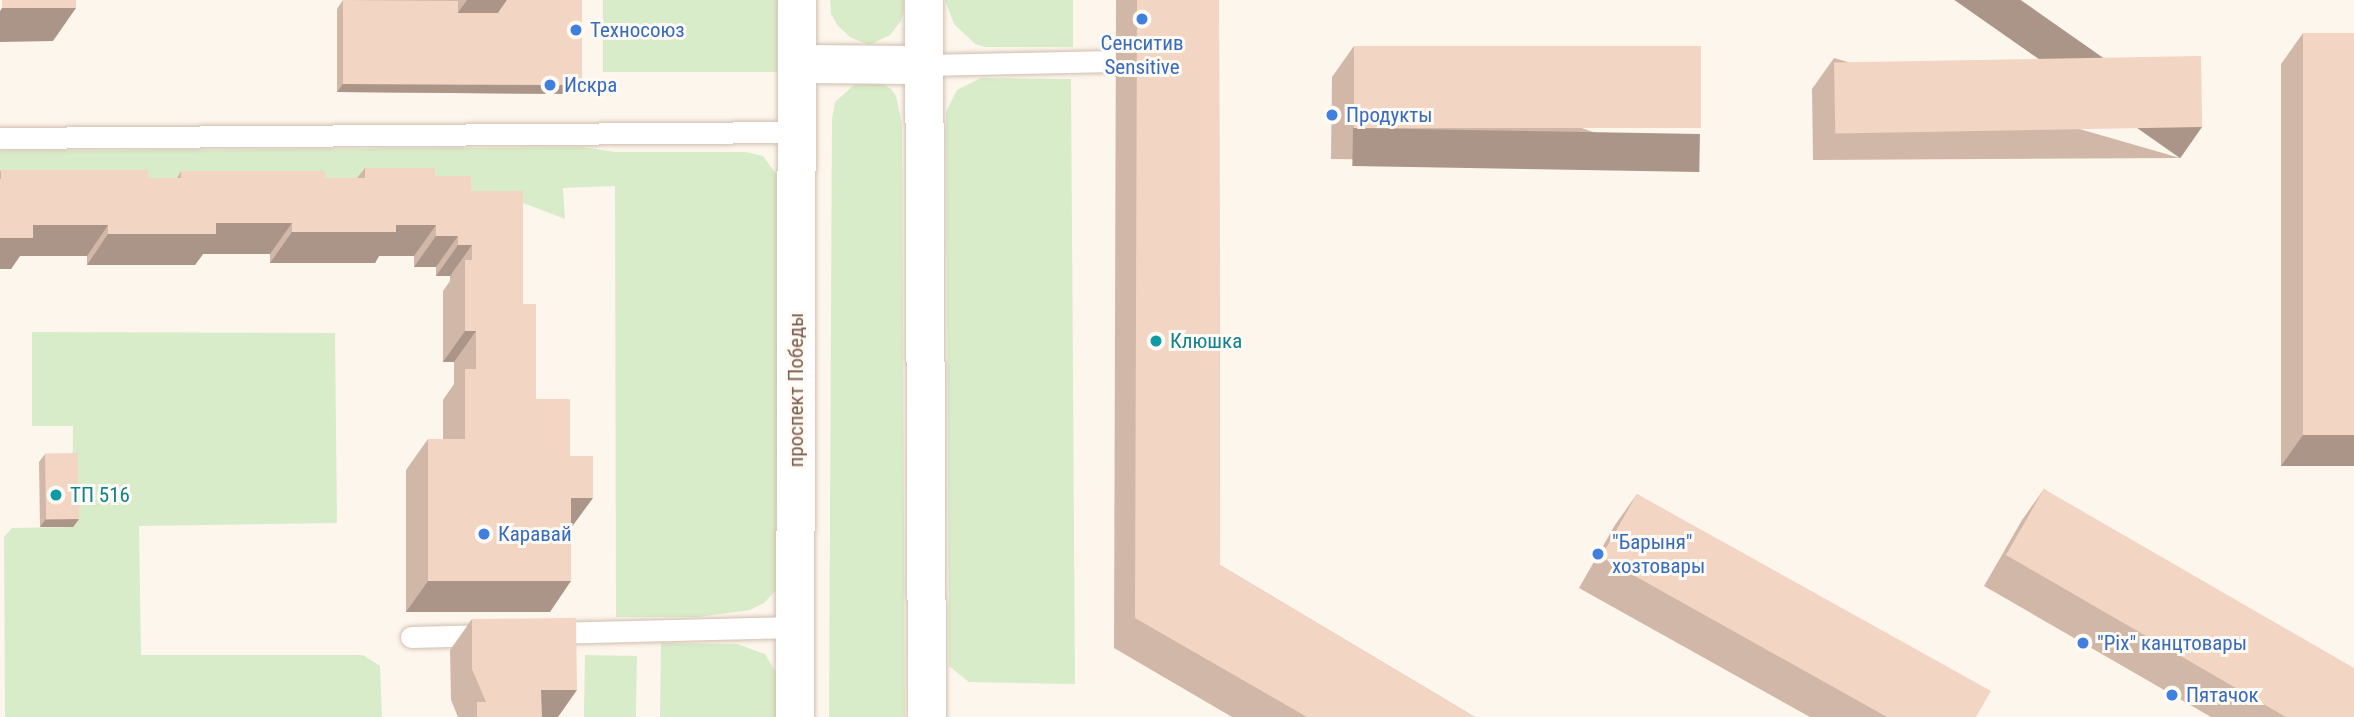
<!DOCTYPE html>
<meta charset="utf-8">
<style>
body{margin:0}
#map{position:relative;width:2354px;height:717px;overflow:hidden;background:#fdf6ec;font-family:"Roboto Condensed",sans-serif}
div>[style]{position:absolute}
.green>*{inset:0;background:#d8ecc9;transform-origin:0 0}
.roads{filter:drop-shadow(0 0 2px #d1beb0) drop-shadow(0 0 2px #d1beb0)}
.service>*{height:21px;margin:-10.5px;padding:0 10.5px;transform-origin:10.5px;border-radius:10.5px;background:#fff}
.secondary>*{height:38px;margin:-19px;padding:0 19px;transform-origin:19px;border-radius:19px;background:#fff}
.wall>*{inset:0;background:#d1b7a8}
.shaded-wall>*{inset:0;background:#aa9588;transform-origin:0 0}
.building>*{inset:0;background:#f3d5c3;transform-origin:0 0}
.dots>*{width:19px;height:19px;translate:-50% -50%;box-sizing:border-box;border:4px solid #fffaf3;border-radius:50%}
span{translate:-50% -50%;white-space:nowrap;text-align:center;line-height:1.15;-webkit-text-stroke:6px #fffaf3;paint-order:stroke}
.shop-label{font-size:21px;color:#366cbe}
.left{translate:0 -50%;text-align:left}
.culture-label{font-size:21px;color:#0d838f}
.street-label{font-size:21px;color:#7a5c4d}
</style>
<div id="map">
<div class="green">
<i style="left:603px;top:0;width:174px;height:72px"></i>
<i style="clip-path:polygon(830px 0,904px 0,904px 10px,901px 21px,890px 35px,869px 45px,850px 37px,838px 26px,831px 14px)"></i>
<i style="clip-path:polygon(945px 0,1073px 0,1073px 47px,985px 47px,975px 44px,954px 24px)"></i>
<i style="clip-path:polygon(981px 78px,1071px 79px,1075px 684px,969px 682px,949px 666px,946px 112px,957px 90px)"></i>
<i style="clip-path:polygon(855px 84px,883px 84px,891px 89px,896px 96px,902px 124px,905px 717px,829px 717px,832px 119px,835px 102px)"></i>
<i style="clip-path:polygon(582px 147px,615px 152px,746px 152px,763px 156px,779px 178px,776px 590px,764px 603px,750px 610px,698px 617px,616px 617px,615px 186px,563px 188px,565px 219px,497px 193px,0 194px,0 151px)"></i>
<i style="clip-path:polygon(32px 332px,335px 333px,337px 523px,139px 526px,141px 655px,363px 655px,380px 666px,382px 717px,5px 717px,4px 537px,12px 528px,72px 527px,73px 426px,32px 426px)"></i>
<i style="clip-path:polygon(661px 643px,737px 644px,765px 654px,777px 674px,781px 717px,660px 717px)"></i>
<i style="left:585px;top:655px;width:52px;height:62px;rotate:1deg"></i>
</div>
<div class="roads">
<div class="service">
<i style="left:923px;top:65px;width:193px;rotate:-1.2deg"></i>
<i style="left:0;top:138px;width:797px;rotate:-0.43deg"></i>
<i style="left:549px;top:633px;width:246px;rotate:-1.4deg"></i>
<i style="left:411px;top:637px;width:78px;rotate:-1.5deg"></i>
</div>
<div class="secondary">
<i style="left:924px;top:0;width:717px;rotate:89.76deg"></i>
<i style="left:797px;top:64px;width:126px;rotate:0.5deg"></i>
<i style="left:795px;top:717px;width:717px;rotate:-89.84deg"></i>
</div>
</div>
<div class="wall">
<i style="clip-path:polygon(343px 0,582px 0,576px 94px,337px 92px,337px 9px)"></i>
<i style="clip-path:polygon(1116px 0,1219px 0,1220px 565px,1475px 717px,1232px 717px,1114px 648px)"></i>
<i style="clip-path:polygon(2303px 33px,2354px 466px,2281px 466px,2281px 64px)"></i>
<i style="clip-path:polygon(1354px 46px,1679px 163px,1331px 159px,1332px 77px)"></i>
<i style="clip-path:polygon(1834px 58px,2180px 158px,1813px 160px,1812px 89px)"></i>
<i style="clip-path:polygon(365px 168px,435px 176px,471px 191px,523px 304px,536px 399px,571px 528px,550px 612px,406px 612px,406px 470px,428px 439px,443px 439px,443px 400px,454px 384px,454px 362px,443px 362px,443px 291px,450px 281px,450px 276px,436px 276px,436px 267px,414px 267px,414px 256px,379px 256px,375px 263px,270px 263px,270px 254px,203px 254px,195px 265px,87px 265px,87px 256px,20px 256px,11px 269px,0 269px,0 171px,1px 170px,148px 178px,177px 178px,181px 171px,325px 178px,357px 178px)"></i>
<i style="clip-path:polygon(45px 454px,79px 519px,73px 527px,40px 527px,39px 462px)"></i>
<i style="clip-path:polygon(2044px 489px,2354px 717px,2211px 717px,1984px 586px,2022px 520px)"></i>
<i style="clip-path:polygon(1637px 494px,1976px 717px,1810px 717px,1579px 588px,1615px 525px)"></i>
<i style="clip-path:polygon(472px 619px,558px 717px,458px 717px,451px 700px,450px 650px)"></i>
</div>
<div class="shaded-wall">
<i style="clip-path:polygon(467px 0,507px 0,492px 21px,452px 21px)"></i>
<i style="clip-path:polygon(2px 8px,76px 8px,53px 41px,0 42px,0 11px)"></i>
<i style="clip-path:polygon(343px 84px,582px 85px,576px 94px,337px 92px)"></i>
<i style="left:2202px;top:127px;width:38px;height:367px;rotate:125deg"></i>
<i style="left:1353px;top:128px;width:347px;height:38px;rotate:1deg"></i>
<i style="clip-path:polygon(216px 223px,292px 223px,270px 254px,203px 254px,195px 265px,87px 265px,108px 234px)"></i>
<i style="clip-path:polygon(33px 225px,108px 225px,87px 256px,20px 256px,11px 269px,0 269px,0 238px)"></i>
<i style="clip-path:polygon(396px 225px,436px 225px,414px 256px,379px 256px,375px 263px,270px 263px,292px 232px)"></i>
<i style="clip-path:polygon(436px 236px,458px 236px,436px 267px,414px 267px)"></i>
<i style="clip-path:polygon(458px 245px,472px 245px,450px 276px,436px 276px)"></i>
<i style="clip-path:polygon(465px 331px,476px 331px,454px 362px,443px 362px)"></i>
<i style="clip-path:polygon(2303px 435px,2354px 435px,2354px 466px,2281px 466px)"></i>
<i style="clip-path:polygon(571px 498px,593px 498px,571px 528px)"></i>
<i style="clip-path:polygon(46px 519px,79px 519px,73px 527px,40px 527px)"></i>
<i style="clip-path:polygon(428px 581px,571px 581px,550px 612px,406px 612px)"></i>
<i style="clip-path:polygon(541px 690px,577px 690px,558px 717px,523px 717px)"></i>
</div>
<div class="building">
<i style="left:2px;top:0;width:74px;height:8px"></i>
<i style="clip-path:polygon(343px 0,458px 1px,458px 13px,498px 13px,507px 0,582px 0,582px 85px,343px 84px)"></i>
<i style="clip-path:polygon(1137px 0,1219px 0,1220px 565px,1475px 717px,1307px 717px,1135px 618px)"></i>
<i style="left:2303px;top:33px;width:51px;height:402px"></i>
<i style="left:1354px;top:46px;width:347px;height:82px"></i>
<i style="left:2201px;top:56px;width:71px;height:367px;rotate:89deg"></i>
<i style="clip-path:polygon(365px 168px,435px 168px,435px 176px,471px 176px,471px 191px,523px 191px,523px 304px,536px 304px,536px 399px,570px 399px,570px 456px,593px 456px,593px 498px,571px 498px,571px 581px,428px 581px,428px 439px,465px 439px,465px 369px,476px 369px,476px 331px,465px 331px,465px 260px,472px 260px,472px 245px,458px 245px,458px 236px,436px 236px,436px 225px,396px 225px,396px 232px,292px 232px,292px 223px,216px 223px,216px 234px,108px 234px,108px 225px,33px 225px,33px 238px,0 238px,0 179px,1px 179px,1px 170px,148px 170px,148px 178px,181px 178px,181px 171px,325px 171px,325px 178px,365px 178px)"></i>
<i style="left:78px;top:453px;width:66px;height:33px;rotate:89deg"></i>
<i style="clip-path:polygon(2044px 489px,2354px 668px,2354px 717px,2286px 717px,2006px 555px)"></i>
<i style="clip-path:polygon(1637px 494px,1991px 691px,1976px 717px,1887px 717px,1601px 557px)"></i>
<i style="clip-path:polygon(576px 618px,577px 690px,541px 690px,542px 717px,477px 717px,477px 702px,486px 702px,472px 669px,472px 619px)"></i>
</div>
<div class="dots">
<i style="left:1142px;top:19px;background:#3f7fe0"></i>
<i style="left:576px;top:30px;background:#3f7fe0"></i>
<i style="left:550px;top:85px;background:#3f7fe0"></i>
<i style="left:1332px;top:115px;background:#3f7fe0"></i>
<i style="left:1156px;top:341px;background:#0f9aa8"></i>
<i style="left:56px;top:495px;background:#0f9aa8"></i>
<i style="left:484px;top:534px;background:#3f7fe0"></i>
<i style="left:1598px;top:554px;background:#3f7fe0"></i>
<i style="left:2083px;top:643px;background:#3f7fe0"></i>
<i style="left:2172px;top:695px;background:#3f7fe0"></i>
</div>
<div class="shop-label">
<span class="left" style="left:590px;top:30px">Техносоюз</span>
<span style="left:1142px;top:55px">Сенситив<br>Sensitive</span>
<span class="left" style="left:564px;top:85px">Искра</span>
<span class="left" style="left:1346px;top:115px">Продукты</span>
<span class="left" style="left:498px;top:534px">Каравай</span>
<span class="left" style="left:1612px;top:554px">"Барыня"<br>хозтовары</span>
<span class="left" style="left:2097px;top:643px">"Pix" канцтовары</span>
<span class="left" style="left:2186px;top:695px">Пятачок</span>
</div>
<div class="culture-label">
<span class="left" style="left:1170px;top:341px">Клюшка</span>
<span class="left" style="left:70px;top:495px">ТП 516</span>
</div>
<div class="street-label">
<span style="left:796px;top:390px;rotate:-90deg">проспект Победы</span>
</div>
</div>
